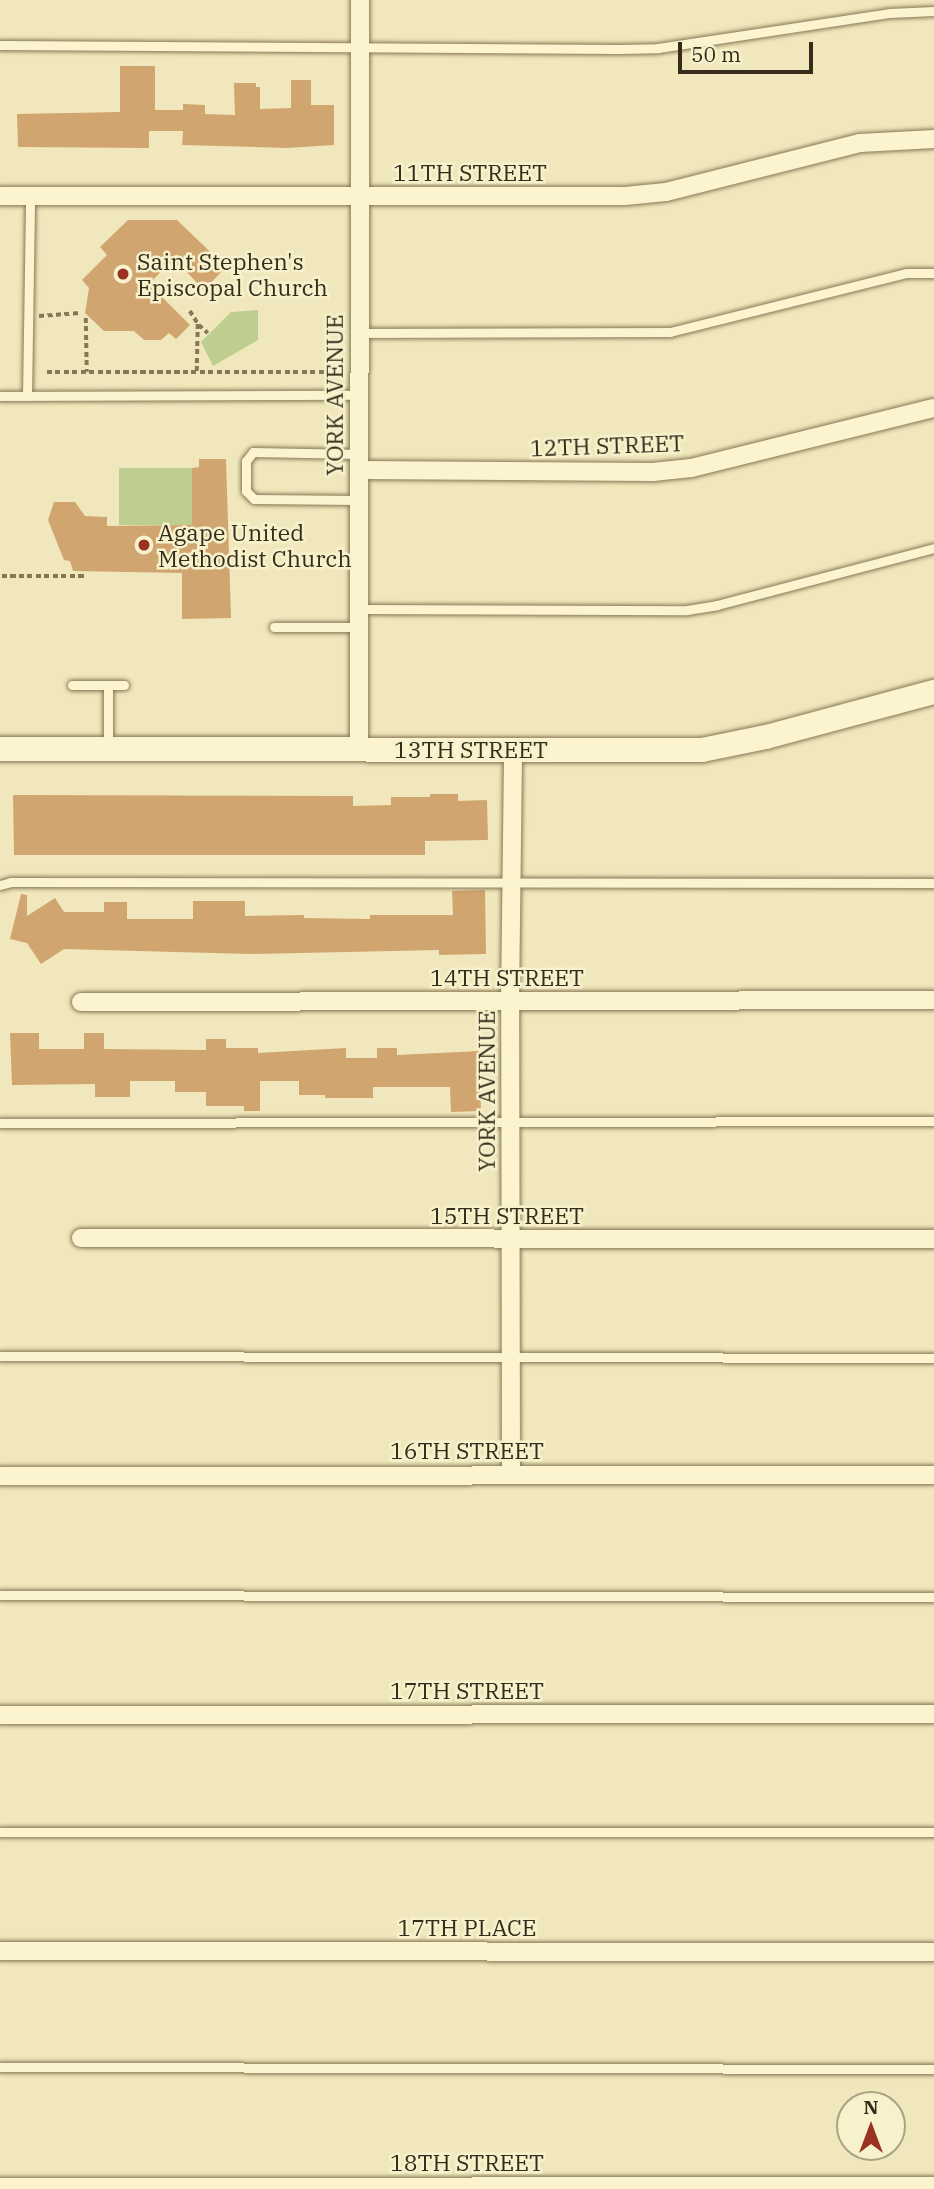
<!DOCTYPE html>
<style>
body{margin:0}
#map{position:relative;width:934px;height:2189px;overflow:hidden;background:#f0e8bc;font-family:"IBM Plex Serif",serif}
div>[style]{position:absolute}
.green>*{inset:0;background:#bece90;transform-origin:0 0}
.building>*{inset:0;background:#d0a56f}
.path>*{height:3.5px;margin-top:-1.75px;transform-origin:0;background:repeating-linear-gradient(90deg,#875 0 5px,transparent 0 8.5px)}
.roads{filter:drop-shadow(0 0 2px #875) drop-shadow(0 0 2px #875)}
.lane>*{height:9px;margin:-4.5px;padding:0 4.5px;transform-origin:4.5px;border-radius:4.5px;background:#fbf4cf}
.street>*{height:18px;margin:-9px;padding:0 9px;transform-origin:9px;border-radius:9px;background:#fbf4cf}
.secondary>*{height:24px;margin:-12px;padding:0 12px;transform-origin:12px;border-radius:12px;background:#fbf4cf}
.dots>*{width:19px;height:19px;translate:-50% -50%;box-sizing:border-box;border:4px solid #f7f1cc;border-radius:50%}
span{translate:-50% -50%;white-space:nowrap;text-align:center;line-height:1.15;-webkit-text-stroke:5px #f7f1cc;paint-order:stroke}
.street-label{font-size:23px;color:#362c1a}
.poi-label{font-size:23px;color:#362c1a}
.left{translate:0 -50%;text-align:left}
.north{position:absolute;left:836px;top:2091px;width:70px;height:70px;box-sizing:border-box;background:#f7f1cc;border:2px solid #aaa285;border-radius:50%;rotate:0deg;font-size:19px;font-weight:700;line-height:28px;text-align:center;color:#362c1a}
.north::after{content:'';display:block;margin:auto;width:24px;height:32px;background:#9a3121;clip-path:polygon(50% 0,100% 100%,50% 72%,0 100%)}
.scale{position:absolute;left:678px;top:42px;width:135px;height:32px;box-sizing:border-box;border:4px solid #362c1a;border-top:0;padding-left:9px;font-size:21px;line-height:24px;white-space:nowrap;color:#362c1a;-webkit-text-stroke:5px #f7f1cc;paint-order:stroke}
</style>
<div id="map">
<div class="green">
<i style="clip-path:polygon(258px 310px,258px 340px,213px 366px,201px 342px,231px 312px)"></i>
<i style="left:192px;top:468px;width:57px;height:73px;rotate:90deg"></i>
</div>
<div class="building">
<i style="clip-path:polygon(120px 66px,155px 66px,155px 110px,183px 110px,183px 104px,205px 105px,205px 114px,235px 115px,234px 83px,256px 83px,256px 87px,260px 87px,260px 109px,291px 108px,291px 80px,311px 80px,311px 105px,334px 105px,334px 145px,287px 148px,182px 145px,183px 131px,149px 131px,149px 148px,18px 147px,17px 114px,120px 112px)"></i>
<i style="clip-path:polygon(128px 220px,177px 220px,226px 267px,204px 290px,179px 264px,175px 269px,169px 263px,149px 284px,190px 325px,176px 339px,169px 333px,161px 340px,144px 340px,134px 331px,104px 331px,85px 313px,89px 288px,82px 280px,107px 255px,100px 247px)"></i>
<i style="clip-path:polygon(199px 459px,226px 459px,231px 618px,182px 619px,182px 573px,73px 571px,70px 561px,64px 560px,48px 520px,54px 502px,75px 502px,85px 516px,107px 517px,107px 526px,192px 525px,192px 468px,199px 467px)"></i>
<i style="clip-path:polygon(430px 794px,458px 794px,458px 801px,487px 800px,488px 840px,425px 841px,425px 855px,14px 855px,13px 795px,353px 796px,353px 806px,391px 805px,391px 797px,430px 797px)"></i>
<i style="clip-path:polygon(485px 890px,486px 954px,439px 955px,439px 950px,250px 954px,64px 949px,41px 964px,27px 943px,10px 939px,21px 894px,27px 895px,27px 916px,55px 898px,64px 912px,104px 912px,104px 902px,127px 902px,127px 919px,193px 919px,193px 901px,245px 901px,245px 916px,304px 915px,304px 918px,370px 919px,370px 915px,453px 915px,452px 891px)"></i>
<i style="clip-path:polygon(10px 1033px,39px 1033px,39px 1049px,84px 1049px,84px 1033px,104px 1033px,104px 1049px,206px 1050px,206px 1039px,226px 1039px,226px 1048px,258px 1048px,258px 1053px,346px 1048px,346px 1058px,377px 1058px,377px 1048px,397px 1048px,397px 1055px,479px 1051px,481px 1111px,451px 1112px,450px 1087px,373px 1087px,373px 1098px,325px 1098px,325px 1095px,299px 1095px,299px 1081px,260px 1081px,260px 1111px,244px 1111px,244px 1106px,206px 1106px,206px 1092px,175px 1092px,175px 1081px,130px 1081px,130px 1097px,95px 1097px,95px 1084px,12px 1085px)"></i>
</div>
<div class="path">
<i style="left:190px;top:311px;width:15px;rotate:58deg"></i>
<i style="left:198px;top:324px;width:48px;rotate:91.2deg"></i>
<i style="left:39px;top:316px;width:41px;rotate:-4.2deg"></i>
<i style="left:86px;top:318px;width:54px;rotate:88.9deg"></i>
<i style="left:199px;top:325px;width:12px;rotate:42deg"></i>
<i style="left:47px;top:372px;width:290px"></i>
<i style="left:2px;top:576px;width:83px"></i>
</div>
<div class="roads">
<div class="lane">
<i style="left:0;top:45px;width:619px;rotate:0.37deg"></i>
<i style="left:619px;top:49px;width:39px;rotate:-1deg"></i>
<i style="left:658px;top:48px;width:235px;rotate:-8.6deg"></i>
<i style="left:890px;top:13px;width:44px;rotate:-2.6deg"></i>
<i style="left:359px;top:333px;width:311px;rotate:-0.2deg"></i>
<i style="left:670px;top:332px;width:243px;rotate:-14deg"></i>
<i style="left:906px;top:273px;width:28px"></i>
<i style="left:0;top:396px;width:359px;rotate:-0.2deg"></i>
<i style="left:27px;top:396px;width:200px;rotate:-89.1deg"></i>
<i style="left:359px;top:454px;width:106px;rotate:-178.9deg"></i>
<i style="left:253px;top:452px;width:11px;rotate:128deg"></i>
<i style="left:246px;top:461px;width:30px;rotate:90deg"></i>
<i style="left:246px;top:491px;width:11px;rotate:45deg"></i>
<i style="left:254px;top:499px;width:105px;rotate:0.5deg"></i>
<i style="left:359px;top:609px;width:328px;rotate:0.2deg"></i>
<i style="left:687px;top:610px;width:30px;rotate:-9deg"></i>
<i style="left:717px;top:605px;width:224px;rotate:-14.7deg"></i>
<i style="left:274px;top:627px;width:85px"></i>
<i style="left:72px;top:685px;width:36px"></i>
<i style="left:108px;top:685px;width:62px;rotate:90deg"></i>
<i style="left:108px;top:685px;width:16px"></i>
<i style="left:0;top:885px;width:11px;rotate:-15deg"></i>
<i style="left:11px;top:882px;width:923px;rotate:0.06deg"></i>
<i style="left:0;top:1123px;width:934px;rotate:-0.12deg"></i>
<i style="left:0;top:1356px;width:934px;rotate:0.12deg"></i>
<i style="left:0;top:1595px;width:934px;rotate:0.12deg"></i>
<i style="left:0;top:1832px;width:934px"></i>
<i style="left:0;top:2067px;width:934px;rotate:0.12deg"></i>
</div>
<div class="street">
<i style="left:0;top:196px;width:625px"></i>
<i style="left:625px;top:196px;width:41px;rotate:-5.6deg"></i>
<i style="left:666px;top:192px;width:200px;rotate:-14.2deg"></i>
<i style="left:860px;top:143px;width:74px;rotate:-3.1deg"></i>
<i style="left:359px;top:470px;width:294px;rotate:0.4deg"></i>
<i style="left:653px;top:472px;width:38px;rotate:-6deg"></i>
<i style="left:691px;top:468px;width:250px;rotate:-13.9deg"></i>
<i style="left:359px;top:749px;width:749px;rotate:-89.92deg"></i>
<i style="left:81px;top:1002px;width:853px;rotate:-0.13deg"></i>
<i style="left:81px;top:1238px;width:853px;rotate:0.07deg"></i>
<i style="left:511px;top:1475px;width:473px;rotate:-90.1deg"></i>
<i style="left:510px;top:1002px;width:252px;rotate:-89.3deg"></i>
<i style="left:0;top:1476px;width:934px;rotate:-0.06deg"></i>
<i style="left:0;top:1715px;width:934px;rotate:-0.06deg"></i>
<i style="left:0;top:1951px;width:934px;rotate:0.06deg"></i>
<i style="left:0;top:2187px;width:934px;rotate:-0.06deg"></i>
</div>
<div class="secondary">
<i style="left:0;top:749px;width:702px;rotate:0.08deg"></i>
<i style="left:702px;top:750px;width:65px;rotate:-11.5deg"></i>
<i style="left:766px;top:737px;width:174px;rotate:-15deg"></i>
</div>
</div>
<div class="dots">
<i style="left:123px;top:274px;background:#9a3121"></i>
<i style="left:144px;top:545px;background:#9a3121"></i>
</div>
<div class="street-label">
<span style="left:470px;top:172px">11TH STREET</span>
<span style="left:334px;top:395px;rotate:-90deg">YORK AVENUE</span>
<span style="left:607px;top:445px;rotate:-2deg">12TH STREET</span>
<span style="left:471px;top:749px">13TH STREET</span>
<span style="left:507px;top:977px">14TH STREET</span>
<span style="left:486px;top:1091px;rotate:-90deg">YORK AVENUE</span>
<span style="left:507px;top:1215px">15TH STREET</span>
<span style="left:467px;top:1450px">16TH STREET</span>
<span style="left:467px;top:1690px">17TH STREET</span>
<span style="left:467px;top:1927px">17TH PLACE</span>
<span style="left:467px;top:2162px">18TH STREET</span>
</div>
<div class="poi-label">
<span class="left" style="left:137px;top:274px">Saint Stephen's<br>Episcopal Church</span>
<span class="left" style="left:158px;top:545px">Agape United<br>Methodist Church</span>
</div>
<div class="north">N</div>
<div class="scale">50 m</div>
</div>
